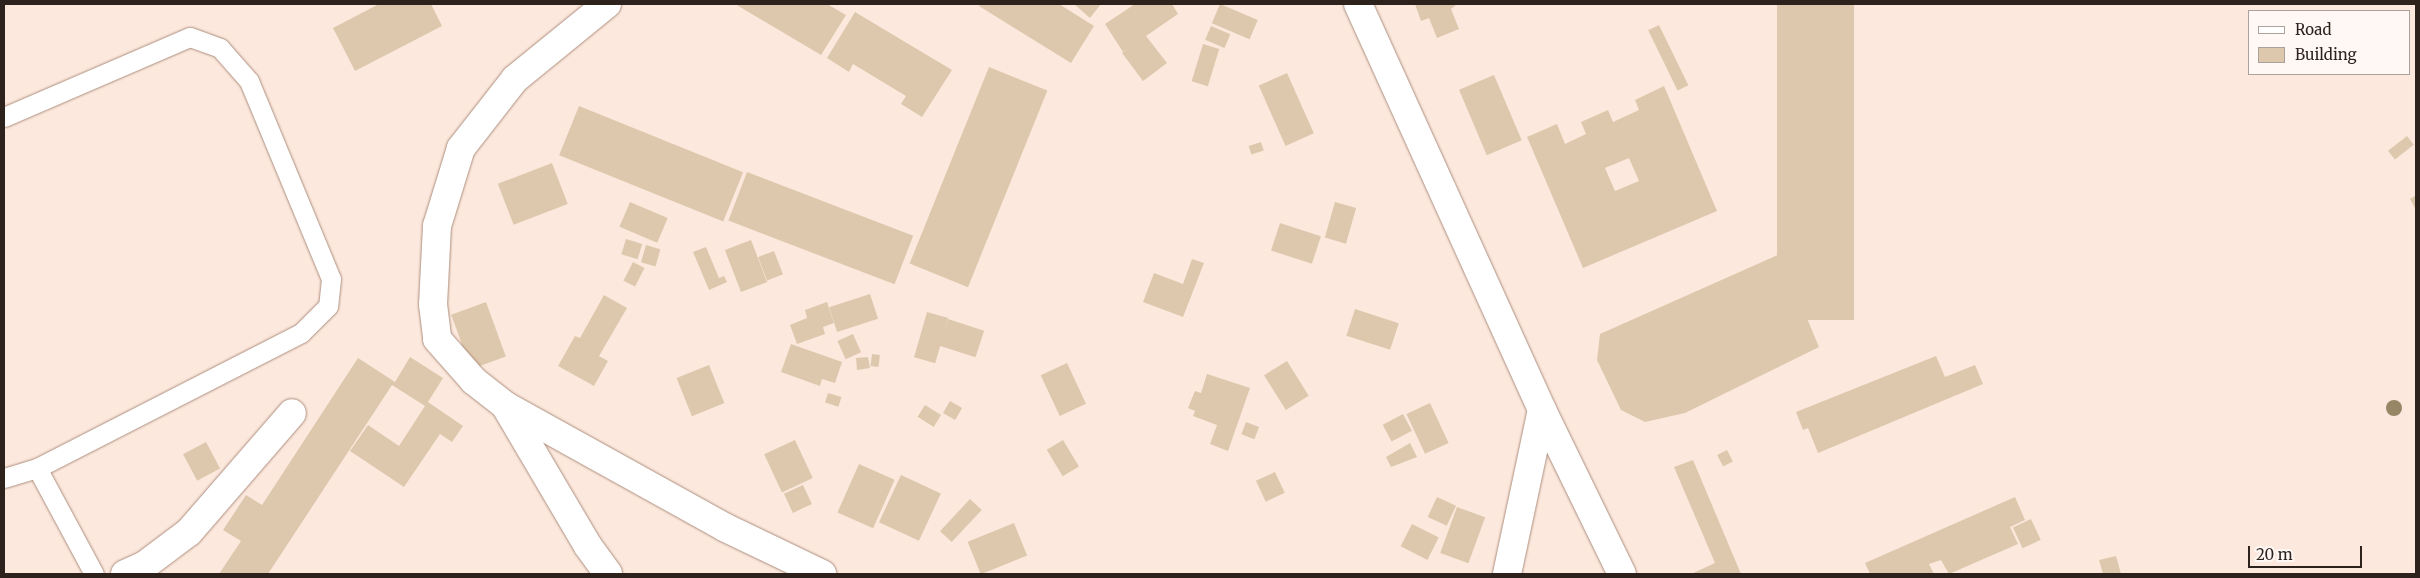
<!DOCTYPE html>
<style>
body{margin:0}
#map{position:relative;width:2420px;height:578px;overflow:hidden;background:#fce8dd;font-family:Merriweather,serif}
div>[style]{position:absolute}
.building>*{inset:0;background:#dec8ad;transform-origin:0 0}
.roads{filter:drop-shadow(0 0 1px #ad8e7e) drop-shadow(0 0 1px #ad8e7e)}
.lane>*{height:19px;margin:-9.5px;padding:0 9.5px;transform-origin:9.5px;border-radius:9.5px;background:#fff}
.street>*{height:28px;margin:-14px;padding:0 14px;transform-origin:14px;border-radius:14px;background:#fff}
.trees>*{width:16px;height:16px;margin:-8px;border-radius:50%;background:#968665}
span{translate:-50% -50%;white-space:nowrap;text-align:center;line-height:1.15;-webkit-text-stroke:5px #fff8f5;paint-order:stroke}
.frame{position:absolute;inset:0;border:5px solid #2e221c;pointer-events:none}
.legend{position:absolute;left:2248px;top:10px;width:162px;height:65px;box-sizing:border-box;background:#fff8f5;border:1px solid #aba29e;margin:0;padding:6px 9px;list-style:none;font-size:15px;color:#2e221c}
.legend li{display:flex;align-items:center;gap:10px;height:25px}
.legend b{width:25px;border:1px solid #aba29e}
.scale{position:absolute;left:2248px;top:546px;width:114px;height:22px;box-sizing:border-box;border:2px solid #2e221c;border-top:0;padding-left:6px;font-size:15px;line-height:18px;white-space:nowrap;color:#2e221c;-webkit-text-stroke:4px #fff8f5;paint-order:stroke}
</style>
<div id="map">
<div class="building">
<i style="clip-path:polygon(379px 4px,431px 4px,442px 26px,355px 71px,333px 28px)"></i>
<i style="clip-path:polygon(735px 4px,827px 4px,846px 15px,821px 55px)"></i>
<i style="clip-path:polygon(980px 4px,1059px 4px,1094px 26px,1071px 63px,979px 6px)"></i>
<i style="clip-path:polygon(1074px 4px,1101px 4px,1090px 18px)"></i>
<i style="clip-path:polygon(1135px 4px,1172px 4px,1178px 14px,1146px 36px,1167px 63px,1143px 81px,1122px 53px,1131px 47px,1123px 52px,1105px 24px)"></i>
<i style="left:1220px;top:4px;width:41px;height:21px;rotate:23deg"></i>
<i style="clip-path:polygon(1415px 4px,1457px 4px,1451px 9px,1459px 29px,1437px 38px,1429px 18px,1421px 21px)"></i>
<i style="left:1777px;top:4px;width:77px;height:316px"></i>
<i style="clip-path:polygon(855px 12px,952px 70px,922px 117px,901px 104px,906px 96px,853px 64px,849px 72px,827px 58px)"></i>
<i style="left:1659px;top:25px;width:67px;height:12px;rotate:64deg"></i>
<i style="left:1211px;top:26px;width:21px;height:15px;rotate:23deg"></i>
<i style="left:1203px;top:44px;width:17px;height:39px;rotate:17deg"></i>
<i style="left:989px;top:67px;width:63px;height:212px;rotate:22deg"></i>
<i style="left:1287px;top:73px;width:66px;height:31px;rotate:66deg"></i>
<i style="left:1494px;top:75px;width:71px;height:38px;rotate:67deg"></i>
<i style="clip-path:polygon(evenodd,1664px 86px,1717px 211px,1583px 268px,1527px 137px,1557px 124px,1565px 144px,1586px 134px,1581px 122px,1608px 110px,1613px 122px,1639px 110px,1635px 100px,1664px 86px,1629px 158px,1639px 181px,1615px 191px,1605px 168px,1629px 158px)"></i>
<i style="left:579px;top:106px;width:177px;height:53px;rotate:22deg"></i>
<i style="left:2407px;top:136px;width:11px;height:24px;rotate:52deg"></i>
<i style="left:1261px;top:142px;width:9px;height:13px;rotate:72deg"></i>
<i style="left:552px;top:163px;width:44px;height:58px;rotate:69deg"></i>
<i style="left:747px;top:172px;width:178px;height:52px;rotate:21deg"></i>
<i style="clip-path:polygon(2416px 195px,2416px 210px,2410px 199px)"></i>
<i style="left:630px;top:202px;width:41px;height:27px;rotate:23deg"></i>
<i style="left:1335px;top:202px;width:22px;height:37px;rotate:16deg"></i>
<i style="left:1280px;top:223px;width:43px;height:29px;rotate:18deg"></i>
<i style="left:626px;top:239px;width:17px;height:16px;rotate:17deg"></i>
<i style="left:751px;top:240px;width:45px;height:28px;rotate:69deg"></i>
<i style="left:646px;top:245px;width:15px;height:18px;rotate:16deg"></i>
<i style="clip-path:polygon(706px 247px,719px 278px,724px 276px,727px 282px,709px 290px,693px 252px)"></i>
<i style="left:774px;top:251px;width:25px;height:17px;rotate:69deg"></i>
<i style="clip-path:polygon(1780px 254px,1819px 347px,1685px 413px,1645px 422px,1621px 410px,1597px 360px,1600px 334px)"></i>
<i style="clip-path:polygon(1192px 259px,1204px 263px,1183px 317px,1143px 302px,1154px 273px,1183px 284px)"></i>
<i style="left:633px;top:262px;width:13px;height:21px;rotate:27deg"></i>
<i style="left:870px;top:294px;width:26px;height:43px;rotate:72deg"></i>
<i style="clip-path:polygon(604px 295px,627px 308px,599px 356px,608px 361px,594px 386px,558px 366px,575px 336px,580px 338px)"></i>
<i style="left:486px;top:302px;width:58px;height:37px;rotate:70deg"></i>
<i style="clip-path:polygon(827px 302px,834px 323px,823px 327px,825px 334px,797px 344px,790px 325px,807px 318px,805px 310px)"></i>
<i style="left:1355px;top:309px;width:46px;height:28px;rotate:18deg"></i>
<i style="left:927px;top:312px;width:22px;height:47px;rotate:16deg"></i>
<i style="left:948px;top:319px;width:38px;height:28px;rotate:18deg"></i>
<i style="left:853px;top:334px;width:20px;height:17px;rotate:66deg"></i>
<i style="clip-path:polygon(791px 344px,842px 362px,835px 383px,822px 379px,820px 386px,781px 372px)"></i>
<i style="left:872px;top:354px;width:8px;height:12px;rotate:7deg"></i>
<i style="clip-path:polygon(1936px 356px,1945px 377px,1975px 365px,1983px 384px,1818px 453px,1808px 428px,1803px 430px,1796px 412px)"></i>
<i style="clip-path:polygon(410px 357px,443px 378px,428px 402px,463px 426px,452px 442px,440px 434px,404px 487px,350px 451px,368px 425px,399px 446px,425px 406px,392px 385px,268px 574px,219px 574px,241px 541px,223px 530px,246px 495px,262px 505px,358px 358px,395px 382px)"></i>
<i style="clip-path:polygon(868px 357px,870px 368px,857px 370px,856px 358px)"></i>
<i style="left:1287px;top:361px;width:41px;height:27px;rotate:58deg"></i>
<i style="left:1067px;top:363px;width:45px;height:29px;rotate:65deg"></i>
<i style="left:709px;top:365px;width:41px;height:35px;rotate:68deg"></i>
<i style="clip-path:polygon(1207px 374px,1250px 388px,1228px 451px,1210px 444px,1217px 425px,1193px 416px,1195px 411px,1188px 408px,1195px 391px,1201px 393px)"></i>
<i style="left:828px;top:393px;width:14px;height:10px;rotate:17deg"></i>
<i style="left:950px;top:401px;width:14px;height:14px;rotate:30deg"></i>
<i style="left:1430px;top:403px;width:44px;height:26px;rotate:65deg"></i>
<i style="left:925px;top:405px;width:19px;height:14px;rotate:32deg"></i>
<i style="left:1403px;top:414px;width:19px;height:23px;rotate:62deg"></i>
<i style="left:1246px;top:422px;width:14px;height:13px;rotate:21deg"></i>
<i style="left:795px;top:440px;width:42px;height:34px;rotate:65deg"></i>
<i style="left:1063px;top:440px;width:31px;height:19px;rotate:59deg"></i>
<i style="left:206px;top:442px;width:30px;height:26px;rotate:62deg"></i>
<i style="clip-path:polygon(1410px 443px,1417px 457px,1391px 467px,1386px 457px)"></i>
<i style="left:1727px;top:450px;width:13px;height:11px;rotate:63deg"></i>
<i style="clip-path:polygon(1693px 460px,1741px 574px,1691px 574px,1715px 563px,1674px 467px)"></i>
<i style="left:859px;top:464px;width:39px;height:53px;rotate:24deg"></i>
<i style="left:1275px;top:472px;width:23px;height:21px;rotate:65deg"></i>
<i style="left:901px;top:475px;width:44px;height:52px;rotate:25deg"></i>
<i style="left:803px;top:485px;width:21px;height:21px;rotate:65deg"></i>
<i style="left:1437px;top:497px;width:21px;height:22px;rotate:25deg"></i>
<i style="clip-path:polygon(2015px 497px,2025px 520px,2010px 527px,2018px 544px,1949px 574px,1941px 560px,1929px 564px,1934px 574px,1870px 574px,1865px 563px)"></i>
<i style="left:970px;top:499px;width:16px;height:44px;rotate:43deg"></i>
<i style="left:1457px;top:507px;width:30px;height:49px;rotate:20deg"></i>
<i style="left:2031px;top:519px;width:23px;height:20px;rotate:65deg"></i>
<i style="left:1014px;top:523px;width:35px;height:50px;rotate:68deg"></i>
<i style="left:1412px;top:524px;width:30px;height:25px;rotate:27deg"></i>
<i style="clip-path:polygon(2116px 556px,2121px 574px,2103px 574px,2099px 560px)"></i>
</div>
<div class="roads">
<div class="lane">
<i style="left:4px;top:117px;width:202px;rotate:-23.3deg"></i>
<i style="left:190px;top:37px;width:32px;rotate:20deg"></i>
<i style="left:220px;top:48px;width:44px;rotate:48.7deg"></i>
<i style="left:249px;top:81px;width:214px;rotate:67.5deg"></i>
<i style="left:331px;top:279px;width:27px;rotate:96deg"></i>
<i style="left:328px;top:306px;width:38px;rotate:135deg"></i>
<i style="left:301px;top:333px;width:297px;rotate:152.9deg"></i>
<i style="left:4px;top:478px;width:34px;rotate:-17deg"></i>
<i style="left:37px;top:468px;width:120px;rotate:61.7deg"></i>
</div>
<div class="street">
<i style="left:607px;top:4px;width:119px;rotate:140.8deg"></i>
<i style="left:515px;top:79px;width:88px;rotate:128deg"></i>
<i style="left:461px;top:148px;width:82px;rotate:107.1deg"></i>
<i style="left:437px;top:226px;width:78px;rotate:92.9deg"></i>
<i style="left:433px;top:304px;width:35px;rotate:83deg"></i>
<i style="left:437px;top:339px;width:56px;rotate:48.6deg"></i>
<i style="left:474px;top:381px;width:41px;rotate:38deg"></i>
<i style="left:506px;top:406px;width:249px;rotate:29deg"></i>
<i style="left:724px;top:527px;width:109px;rotate:25.6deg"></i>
<i style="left:1358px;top:4px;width:446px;rotate:65.6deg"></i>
<i style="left:1542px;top:410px;width:182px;rotate:64deg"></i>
<i style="left:506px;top:407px;width:161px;rotate:59.5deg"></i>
<i style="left:588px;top:546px;width:34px;rotate:54deg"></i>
<i style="left:125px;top:574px;width:22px;rotate:-24deg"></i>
<i style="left:145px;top:565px;width:55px;rotate:-36.9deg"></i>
<i style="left:189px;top:532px;width:157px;rotate:-49.1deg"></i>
<i style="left:1507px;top:574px;width:168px;rotate:-78deg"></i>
</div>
</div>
<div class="trees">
<i style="left:2394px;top:408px"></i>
</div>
<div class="frame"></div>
<ul class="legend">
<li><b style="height:6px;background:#fff"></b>Road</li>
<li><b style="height:14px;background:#dec8ad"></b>Building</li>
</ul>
<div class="scale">20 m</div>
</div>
